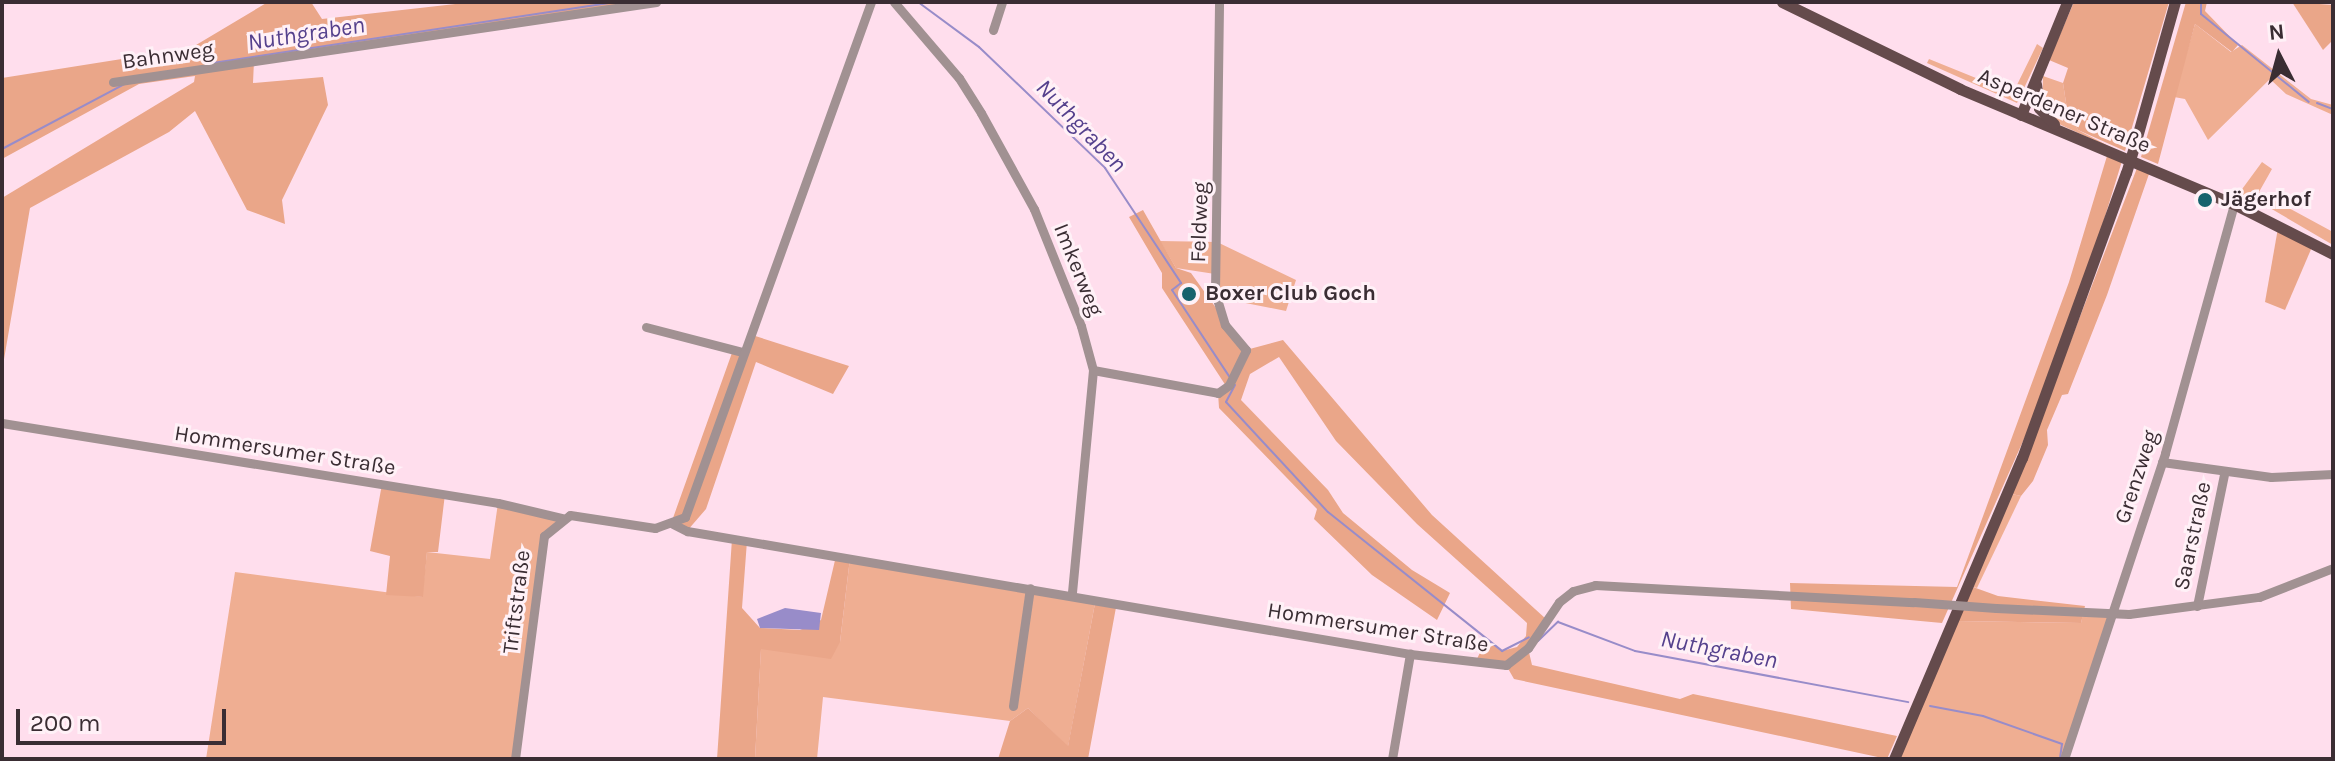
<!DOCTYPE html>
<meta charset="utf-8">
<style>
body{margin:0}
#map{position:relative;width:2335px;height:761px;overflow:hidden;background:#ffdeed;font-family:Karla,sans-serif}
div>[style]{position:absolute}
.green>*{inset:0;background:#efae92}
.forest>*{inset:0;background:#eaa689}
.water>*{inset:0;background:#988cc9}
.stream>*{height:2px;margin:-1px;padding:0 1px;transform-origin:1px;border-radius:1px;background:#988cc9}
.minor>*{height:9px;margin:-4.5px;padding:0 4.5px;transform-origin:4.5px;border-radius:4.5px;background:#a19192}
.major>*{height:11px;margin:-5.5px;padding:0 5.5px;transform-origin:5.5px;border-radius:5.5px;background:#654b4c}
.minor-bridge>*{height:9px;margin:-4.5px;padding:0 4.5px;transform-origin:4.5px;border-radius:4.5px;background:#a19192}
.major-bridge>*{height:11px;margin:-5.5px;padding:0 5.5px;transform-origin:5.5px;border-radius:5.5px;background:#654b4c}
.dots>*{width:22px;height:22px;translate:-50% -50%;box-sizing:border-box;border:4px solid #fff1f7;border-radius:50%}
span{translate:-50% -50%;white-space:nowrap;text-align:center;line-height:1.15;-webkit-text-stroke:6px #fff1f7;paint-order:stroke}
.street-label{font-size:22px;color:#3a2d33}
.poi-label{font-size:22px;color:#3a2d33;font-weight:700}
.left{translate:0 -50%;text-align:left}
.water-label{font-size:24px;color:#55418d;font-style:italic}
.frame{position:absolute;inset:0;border:4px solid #3a2d33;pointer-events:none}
.north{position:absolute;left:2239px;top:16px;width:80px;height:80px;-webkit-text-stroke:6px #fff1f7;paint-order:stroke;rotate:354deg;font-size:22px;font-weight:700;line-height:32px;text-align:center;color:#3a2d33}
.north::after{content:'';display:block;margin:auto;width:28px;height:36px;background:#3a2d33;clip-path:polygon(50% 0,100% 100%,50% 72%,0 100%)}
.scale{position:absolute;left:16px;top:709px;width:210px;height:36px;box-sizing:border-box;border:4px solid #3a2d33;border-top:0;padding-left:10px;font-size:24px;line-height:28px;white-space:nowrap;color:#3a2d33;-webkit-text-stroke:6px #fff1f7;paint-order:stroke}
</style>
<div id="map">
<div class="green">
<i style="clip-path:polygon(2195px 24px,2231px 52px,2242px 45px,2311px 99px,2333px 105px,2333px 115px,2286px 94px,2270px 79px,2208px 140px,2185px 99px,2174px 97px)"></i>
<i style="clip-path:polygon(2037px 44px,2043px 48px,2017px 103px,1927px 63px,1929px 59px,2013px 93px)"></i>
<i style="clip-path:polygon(2043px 76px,2063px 83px,2067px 109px,2078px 130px,2124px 154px,2059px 124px,2042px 110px)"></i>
<i style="clip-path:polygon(2262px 162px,2272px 169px,2259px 192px,2333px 232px,2333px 245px,2270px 208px,2237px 196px)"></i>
<i style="clip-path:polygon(1160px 241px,1217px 242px,1296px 280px,1286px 311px,1215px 297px,1215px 274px,1176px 268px)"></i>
<i style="clip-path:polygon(2012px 494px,2021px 496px,1977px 588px,1973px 587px)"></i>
<i style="clip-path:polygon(498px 503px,562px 518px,548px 529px,515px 759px,206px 759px,235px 572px,422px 597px,427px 552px,490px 559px)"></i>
<i style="clip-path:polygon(850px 558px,1096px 598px,1068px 747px,1028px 708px,1010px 721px,823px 697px,817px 759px,755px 759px,761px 648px,840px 642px)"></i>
<i style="clip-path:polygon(2083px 613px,2110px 615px,2064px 759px,1900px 759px,1957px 621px,2081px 623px)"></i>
</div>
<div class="forest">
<i style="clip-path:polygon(268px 2px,311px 2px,322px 19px,473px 2px,651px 2px,254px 61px,253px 83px,323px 77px,328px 105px,282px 200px,285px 224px,247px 210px,195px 111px,169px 132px,30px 208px,2px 371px,2px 198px,194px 82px,195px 76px,139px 84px,2px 159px,2px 78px,191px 48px)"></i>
<i style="clip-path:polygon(2074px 2px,2169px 2px,2125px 151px,2078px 130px,2067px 109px,2063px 83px,2068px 68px,2049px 60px)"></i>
<i style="clip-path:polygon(2186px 2px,2207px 2px,2205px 11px,2238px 45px,2232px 52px,2195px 24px,2158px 164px,2141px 157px)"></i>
<i style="clip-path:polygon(2292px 2px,2333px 5px,2333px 40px,2323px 50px)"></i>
<i style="clip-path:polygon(2107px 156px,2122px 161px,2099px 236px,2036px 412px,1942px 623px,1791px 609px,1790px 583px,1957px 587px,2069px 282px)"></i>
<i style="clip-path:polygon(2137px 168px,2149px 174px,2107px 295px,2068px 394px,2062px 395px,2047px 430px,2048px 445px,2033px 481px,2021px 496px,2012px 494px)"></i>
<i style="clip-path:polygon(1143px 210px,1176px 268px,1191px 273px,1246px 350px,1283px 340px,1432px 515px,1546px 619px,1528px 648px,1532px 665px,1680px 699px,1693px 694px,1897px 736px,1887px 759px,1514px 679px,1506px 665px,1475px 663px,1486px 640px,1502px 651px,1517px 647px,1526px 636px,1527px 623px,1417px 524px,1336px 441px,1279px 357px,1250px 374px,1241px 400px,1328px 490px,1343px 513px,1412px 570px,1450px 593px,1437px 620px,1372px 575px,1314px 519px,1317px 509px,1219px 408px,1218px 393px,1226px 386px,1162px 288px,1162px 273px,1129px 217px)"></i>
<i style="clip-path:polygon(2278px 228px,2312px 247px,2285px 310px,2265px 302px)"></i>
<i style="clip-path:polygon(749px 334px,849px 366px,833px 394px,756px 362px,706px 509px,687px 531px,673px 518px,733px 350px,742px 352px)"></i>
<i style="clip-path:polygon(382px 484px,445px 494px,438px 552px,427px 552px,423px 597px,386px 595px,390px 556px,370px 551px)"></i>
<i style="clip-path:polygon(732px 539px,747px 541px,742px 608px,760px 628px,800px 630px,821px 620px,836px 556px,850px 558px,840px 642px,831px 659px,761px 649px,755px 759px,717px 759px)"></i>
<i style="clip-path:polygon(1973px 587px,1998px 596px,2085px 606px,2081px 623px,1957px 621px)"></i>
<i style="clip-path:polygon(1096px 598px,1117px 602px,1088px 759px,998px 759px,1010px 721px,1028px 708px,1068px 746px)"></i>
</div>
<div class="water">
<i style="clip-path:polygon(785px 608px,821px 613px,819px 630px,760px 628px,757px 619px)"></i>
</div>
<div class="stream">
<i style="left:918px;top:2px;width:76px;rotate:36.4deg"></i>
<i style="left:979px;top:47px;width:175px;rotate:43.8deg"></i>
<i style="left:1105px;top:168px;width:138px;rotate:56.5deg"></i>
<i style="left:1181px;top:283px;width:11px;rotate:142deg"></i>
<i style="left:1172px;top:290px;width:103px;rotate:56.5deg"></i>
<i style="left:2201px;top:2px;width:12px;rotate:90deg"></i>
<i style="left:2201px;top:14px;width:139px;rotate:39.2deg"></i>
<i style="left:206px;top:64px;width:416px;rotate:-8.6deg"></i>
<i style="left:2317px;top:103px;width:17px;rotate:21deg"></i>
<i style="left:2px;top:149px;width:139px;rotate:-27.9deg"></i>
<i style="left:1235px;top:385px;width:19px;rotate:118deg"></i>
<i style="left:1226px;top:402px;width:150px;rotate:47.2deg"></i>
<i style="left:1328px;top:512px;width:223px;rotate:38.6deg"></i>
<i style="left:1502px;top:651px;width:30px;rotate:-27deg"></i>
<i style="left:1538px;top:641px;width:28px;rotate:-44deg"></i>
<i style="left:1558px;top:622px;width:82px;rotate:20.6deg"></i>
<i style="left:1635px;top:651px;width:278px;rotate:10.6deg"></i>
<i style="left:1930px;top:706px;width:54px;rotate:10.7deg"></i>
<i style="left:1983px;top:716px;width:84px;rotate:19.5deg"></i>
<i style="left:2062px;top:744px;width:14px;rotate:98deg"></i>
</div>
<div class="minor">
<i style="left:894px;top:2px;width:100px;rotate:49.5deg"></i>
<i style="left:959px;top:78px;width:41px;rotate:57.8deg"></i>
<i style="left:981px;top:113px;width:110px;rotate:61.1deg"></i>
<i style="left:1034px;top:209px;width:126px;rotate:68.1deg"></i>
<i style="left:1081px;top:326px;width:46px;rotate:74.7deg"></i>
<i style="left:1093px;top:370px;width:225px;rotate:95.4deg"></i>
<i style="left:993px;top:30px;width:29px;rotate:-72deg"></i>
<i style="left:113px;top:82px;width:549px;rotate:-8.38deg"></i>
<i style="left:646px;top:327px;width:99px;rotate:14.6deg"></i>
<i style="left:1093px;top:370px;width:127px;rotate:10.4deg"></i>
<i style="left:1218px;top:393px;width:14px;rotate:-36deg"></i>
<i style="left:1229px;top:385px;width:39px;rotate:-64deg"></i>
<i style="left:1246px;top:350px;width:33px;rotate:-130deg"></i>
<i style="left:1225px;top:325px;width:34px;rotate:-107deg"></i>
<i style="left:1215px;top:292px;width:290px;rotate:-89.2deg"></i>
<i style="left:2px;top:423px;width:502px;rotate:9.16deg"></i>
<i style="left:498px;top:503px;width:66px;rotate:13.2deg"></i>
<i style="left:2162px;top:462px;width:110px;rotate:7.8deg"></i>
<i style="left:2271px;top:477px;width:62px;rotate:-2.8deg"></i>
<i style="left:673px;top:524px;width:16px;rotate:27deg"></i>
<i style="left:687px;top:531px;width:733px;rotate:9.65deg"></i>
<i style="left:1410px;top:654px;width:97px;rotate:6.5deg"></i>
<i style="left:1506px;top:665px;width:28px;rotate:-38deg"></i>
<i style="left:1528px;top:648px;width:55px;rotate:-56deg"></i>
<i style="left:1559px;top:602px;width:18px;rotate:-38deg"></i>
<i style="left:1573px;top:591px;width:23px;rotate:-15deg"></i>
<i style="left:1595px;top:585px;width:319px;rotate:3.1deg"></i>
<i style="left:2197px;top:606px;width:135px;rotate:-78.4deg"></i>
<i style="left:1996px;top:608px;width:133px;rotate:2.6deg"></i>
<i style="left:2129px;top:614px;width:131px;rotate:-7.5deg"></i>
<i style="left:2259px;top:597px;width:79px;rotate:-21.4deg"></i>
<i style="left:1013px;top:706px;width:119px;rotate:-81.8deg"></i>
<i style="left:515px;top:759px;width:225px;rotate:-82.6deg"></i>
<i style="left:544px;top:536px;width:33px;rotate:-39deg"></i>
<i style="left:570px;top:515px;width:86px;rotate:8.7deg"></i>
<i style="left:655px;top:528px;width:32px;rotate:-20deg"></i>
<i style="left:685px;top:517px;width:548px;rotate:-70.14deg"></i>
<i style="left:1392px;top:759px;width:107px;rotate:-80.3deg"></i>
<i style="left:2064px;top:759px;width:322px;rotate:-71.7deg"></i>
<i style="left:2165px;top:453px;width:258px;rotate:-74.5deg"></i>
</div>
<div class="major">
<i style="left:1782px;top:2px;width:198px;rotate:26deg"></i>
<i style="left:1960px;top:89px;width:297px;rotate:22.8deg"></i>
<i style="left:2234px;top:204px;width:111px;rotate:26.8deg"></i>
<i style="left:2036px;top:84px;width:24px;rotate:83deg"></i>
<i style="left:2039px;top:108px;width:22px;rotate:47deg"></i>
<i style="left:2021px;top:115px;width:122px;rotate:-67.8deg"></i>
<i style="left:2135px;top:144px;width:148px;rotate:-74.3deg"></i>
<i style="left:1894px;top:759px;width:327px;rotate:-67deg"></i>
<i style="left:2022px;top:458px;width:303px;rotate:-70deg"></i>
</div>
<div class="minor-bridge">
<i style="left:1914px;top:602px;width:82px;rotate:4.2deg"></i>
</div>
<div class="major-bridge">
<i style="left:2126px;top:173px;width:30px;rotate:-73deg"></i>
</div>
<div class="dots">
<i style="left:2205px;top:200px;background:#16636d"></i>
<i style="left:1189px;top:294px;background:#16636d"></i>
</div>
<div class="street-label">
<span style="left:168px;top:56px;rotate:-8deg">Bahnweg</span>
<span style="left:2064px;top:111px;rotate:23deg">Asperdener Straße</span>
<span style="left:1200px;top:222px;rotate:-88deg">Feldweg</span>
<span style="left:1078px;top:270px;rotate:68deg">Imkerweg</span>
<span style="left:285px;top:451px;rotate:9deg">Hommersumer Straße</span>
<span style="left:2137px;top:477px;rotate:-72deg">Grenzweg</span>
<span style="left:2193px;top:536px;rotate:-78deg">Saarstraße</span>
<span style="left:517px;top:602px;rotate:-83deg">Triftstraße</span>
<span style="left:1378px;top:628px;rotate:9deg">Hommersumer Straße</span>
</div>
<div class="poi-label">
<span class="left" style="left:2221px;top:200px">Jägerhof</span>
<span class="left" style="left:1205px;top:294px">Boxer Club Goch</span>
</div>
<div class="water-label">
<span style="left:306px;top:34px;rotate:-9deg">Nuthgraben</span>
<span style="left:1081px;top:126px;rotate:46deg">Nuthgraben</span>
<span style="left:1719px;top:650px;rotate:11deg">Nuthgraben</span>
</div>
<div class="frame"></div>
<div class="north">N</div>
<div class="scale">200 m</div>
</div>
